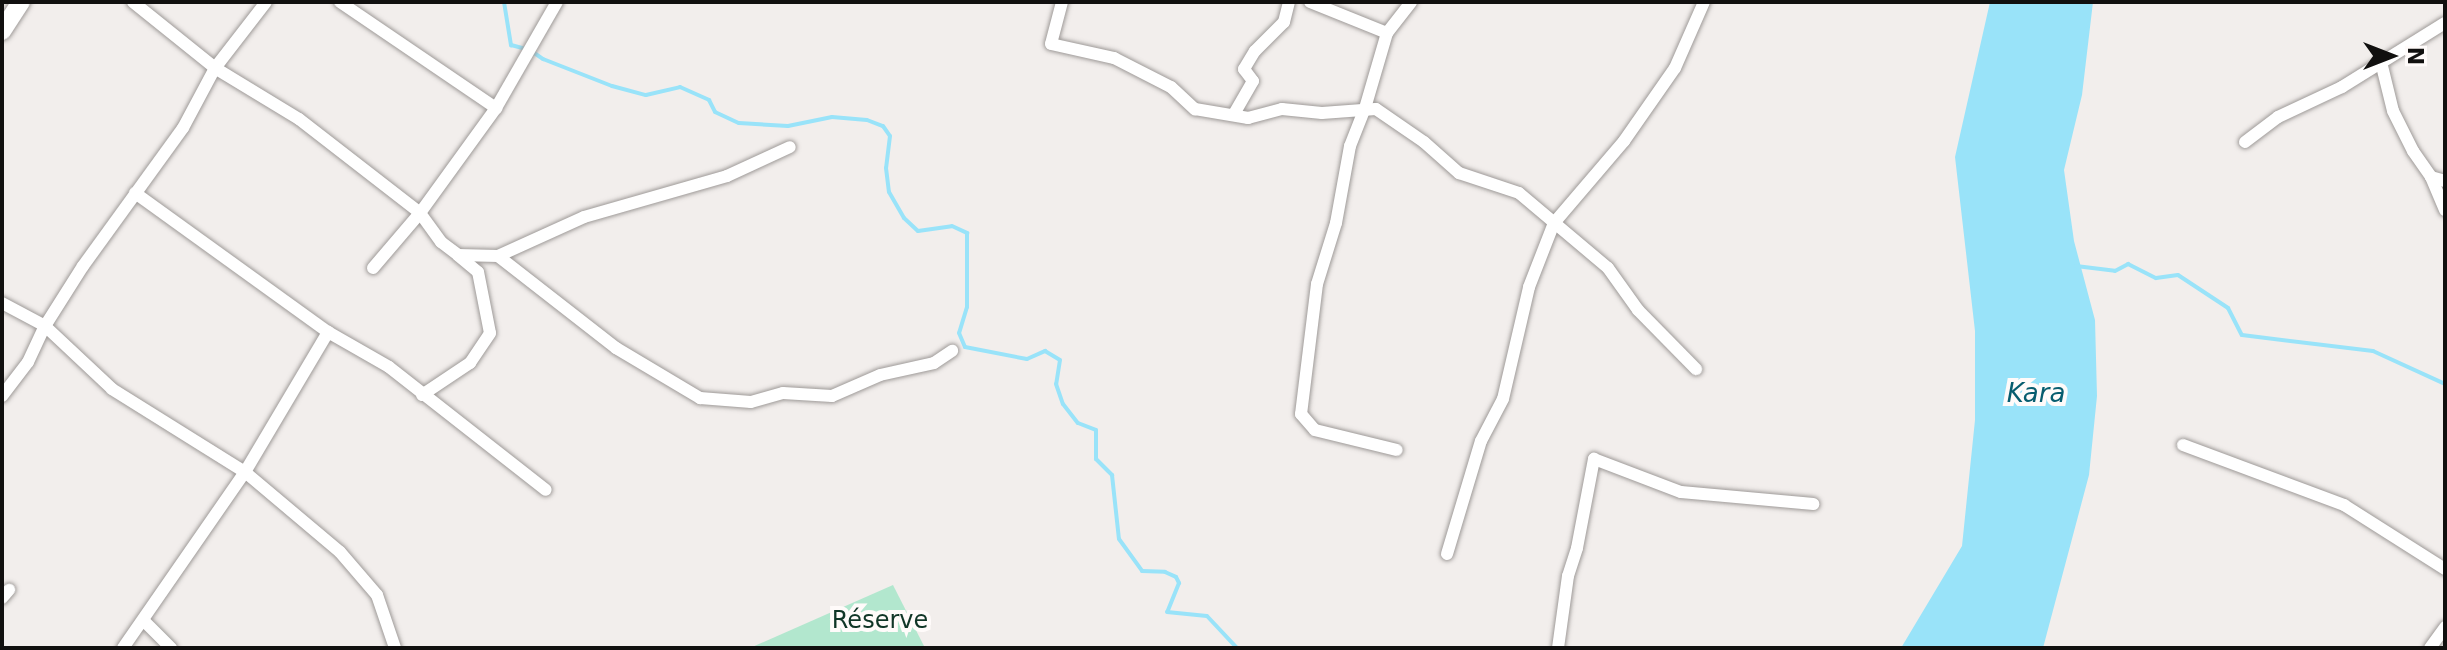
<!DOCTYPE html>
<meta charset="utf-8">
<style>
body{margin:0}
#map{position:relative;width:2447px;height:650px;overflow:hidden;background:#f2eeec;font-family:"DejaVu Sans",sans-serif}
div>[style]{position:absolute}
.green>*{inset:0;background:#b2e7ce}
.water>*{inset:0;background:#99e3f9}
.stream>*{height:4px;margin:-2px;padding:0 2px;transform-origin:2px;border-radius:2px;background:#99e3f9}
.roads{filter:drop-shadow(0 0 2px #9e9a98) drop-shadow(0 0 2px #9e9a98)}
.street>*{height:12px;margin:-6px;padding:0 6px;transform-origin:6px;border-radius:6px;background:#fff}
.secondary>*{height:18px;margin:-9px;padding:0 9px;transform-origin:9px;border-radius:9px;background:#fff}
span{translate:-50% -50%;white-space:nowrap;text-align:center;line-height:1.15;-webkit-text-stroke:8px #fffbfa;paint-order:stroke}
.park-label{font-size:24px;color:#103627}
.water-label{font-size:26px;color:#085d6f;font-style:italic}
.frame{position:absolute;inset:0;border:4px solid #11100f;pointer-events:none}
.north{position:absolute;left:2351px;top:16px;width:80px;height:80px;-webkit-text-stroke:6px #fffbfa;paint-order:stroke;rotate:90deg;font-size:22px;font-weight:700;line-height:32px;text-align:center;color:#11100f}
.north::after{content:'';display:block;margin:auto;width:28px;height:36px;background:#11100f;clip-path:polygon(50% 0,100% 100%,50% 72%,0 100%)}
</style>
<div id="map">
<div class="green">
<i style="clip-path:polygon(893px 585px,925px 648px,750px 648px)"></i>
</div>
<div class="water">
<i style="clip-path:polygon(1990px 2px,2093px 2px,2082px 95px,2064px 170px,2074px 241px,2095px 320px,2097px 396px,2089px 475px,2043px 648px,1901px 648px,1962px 546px,1975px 420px,1975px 331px,1955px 157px)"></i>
</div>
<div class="stream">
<i style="left:504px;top:2px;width:44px;rotate:80.8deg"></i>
<i style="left:511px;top:45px;width:20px;rotate:15deg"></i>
<i style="left:530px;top:50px;width:16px;rotate:35deg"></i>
<i style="left:543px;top:59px;width:74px;rotate:21.4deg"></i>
<i style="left:612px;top:86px;width:35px;rotate:15deg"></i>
<i style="left:646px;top:95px;width:35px;rotate:-13deg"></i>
<i style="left:680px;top:87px;width:32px;rotate:24deg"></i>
<i style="left:709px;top:100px;width:13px;rotate:63deg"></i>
<i style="left:715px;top:112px;width:26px;rotate:25deg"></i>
<i style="left:739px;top:123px;width:49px;rotate:3.5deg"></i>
<i style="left:788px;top:126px;width:45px;rotate:-11.6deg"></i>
<i style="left:832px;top:117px;width:35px;rotate:5deg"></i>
<i style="left:867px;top:120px;width:17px;rotate:21deg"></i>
<i style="left:883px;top:126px;width:12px;rotate:55deg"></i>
<i style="left:890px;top:136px;width:32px;rotate:97deg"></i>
<i style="left:886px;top:168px;width:24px;rotate:83deg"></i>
<i style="left:889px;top:192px;width:30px;rotate:60deg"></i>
<i style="left:904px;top:218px;width:19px;rotate:43deg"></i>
<i style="left:918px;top:231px;width:34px;rotate:-8deg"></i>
<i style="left:952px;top:226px;width:17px;rotate:25deg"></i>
<i style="left:967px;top:233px;width:74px;rotate:90deg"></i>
<i style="left:967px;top:307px;width:27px;rotate:107deg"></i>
<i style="left:959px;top:333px;width:15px;rotate:67deg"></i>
<i style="left:965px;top:347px;width:63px;rotate:11deg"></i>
<i style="left:1027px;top:359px;width:20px;rotate:-24deg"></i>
<i style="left:1045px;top:351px;width:17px;rotate:31deg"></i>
<i style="left:1060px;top:360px;width:24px;rotate:99deg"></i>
<i style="left:1056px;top:384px;width:21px;rotate:71deg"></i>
<i style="left:1063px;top:404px;width:24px;rotate:52deg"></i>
<i style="left:1078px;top:423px;width:19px;rotate:21deg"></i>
<i style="left:1096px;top:430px;width:29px;rotate:90deg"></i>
<i style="left:1096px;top:459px;width:23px;rotate:45deg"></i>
<i style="left:1112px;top:475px;width:64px;rotate:83.8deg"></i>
<i style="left:1119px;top:539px;width:39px;rotate:54deg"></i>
<i style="left:1142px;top:571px;width:23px;rotate:2deg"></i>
<i style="left:1165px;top:572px;width:12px;rotate:24deg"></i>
<i style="left:1176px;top:577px;width:7px;rotate:63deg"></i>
<i style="left:1179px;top:583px;width:31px;rotate:112deg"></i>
<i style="left:1167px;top:612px;width:40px;rotate:5.7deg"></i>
<i style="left:1207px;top:616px;width:44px;rotate:46.8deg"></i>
<i style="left:2076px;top:266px;width:39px;rotate:7deg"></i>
<i style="left:2115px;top:271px;width:15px;rotate:-28deg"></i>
<i style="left:2128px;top:264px;width:31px;rotate:27deg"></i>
<i style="left:2156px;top:278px;width:22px;rotate:-8deg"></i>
<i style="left:2178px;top:275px;width:60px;rotate:33.4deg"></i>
<i style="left:2228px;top:308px;width:30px;rotate:63deg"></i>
<i style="left:2242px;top:335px;width:132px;rotate:7deg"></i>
<i style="left:2373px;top:351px;width:79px;rotate:24.6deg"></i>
</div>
<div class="roads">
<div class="street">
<i style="left:133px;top:2px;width:105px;rotate:38.8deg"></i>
<i style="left:215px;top:68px;width:98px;rotate:31.3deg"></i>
<i style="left:299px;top:119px;width:153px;rotate:37.8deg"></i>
<i style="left:420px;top:213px;width:36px;rotate:54deg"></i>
<i style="left:441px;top:242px;width:21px;rotate:37deg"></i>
<i style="left:458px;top:255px;width:40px;rotate:1.4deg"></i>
<i style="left:498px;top:256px;width:94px;rotate:-24.4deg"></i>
<i style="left:584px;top:217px;width:149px;rotate:-16deg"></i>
<i style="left:727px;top:176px;width:69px;rotate:-24.7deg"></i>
<i style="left:340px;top:2px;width:189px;rotate:34.2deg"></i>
<i style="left:1062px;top:2px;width:43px;rotate:104.7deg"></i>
<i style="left:1051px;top:44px;width:65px;rotate:12.5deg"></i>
<i style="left:1114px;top:58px;width:64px;rotate:27deg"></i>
<i style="left:1171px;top:87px;width:33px;rotate:43deg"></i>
<i style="left:1195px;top:109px;width:54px;rotate:9.6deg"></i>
<i style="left:1248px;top:118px;width:35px;rotate:-15deg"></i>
<i style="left:1282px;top:109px;width:40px;rotate:5.7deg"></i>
<i style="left:1322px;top:113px;width:54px;rotate:-4.2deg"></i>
<i style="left:1376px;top:109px;width:58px;rotate:34.5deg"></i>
<i style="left:1424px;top:142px;width:47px;rotate:41.5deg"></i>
<i style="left:1459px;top:173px;width:63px;rotate:18.4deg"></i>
<i style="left:1519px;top:193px;width:116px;rotate:40.1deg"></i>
<i style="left:1608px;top:268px;width:52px;rotate:54.5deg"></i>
<i style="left:1638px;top:310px;width:83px;rotate:45.5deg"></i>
<i style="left:1310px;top:2px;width:83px;rotate:21.9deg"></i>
<i style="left:1387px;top:33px;width:39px;rotate:-52deg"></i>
<i style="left:1387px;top:33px;width:78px;rotate:106.3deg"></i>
<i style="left:1365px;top:108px;width:41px;rotate:111.5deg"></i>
<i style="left:1350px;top:146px;width:78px;rotate:100.3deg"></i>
<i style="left:1336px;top:223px;width:64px;rotate:107.3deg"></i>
<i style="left:1317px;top:284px;width:131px;rotate:97deg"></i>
<i style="left:1301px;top:414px;width:21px;rotate:49deg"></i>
<i style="left:1315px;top:430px;width:84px;rotate:13.7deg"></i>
<i style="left:2381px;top:62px;width:50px;rotate:76.2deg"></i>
<i style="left:2393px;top:111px;width:45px;rotate:63.4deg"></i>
<i style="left:2413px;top:151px;width:32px;rotate:55deg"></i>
<i style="left:2431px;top:177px;width:15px;rotate:16deg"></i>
<i style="left:1234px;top:114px;width:38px;rotate:-60deg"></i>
<i style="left:1253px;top:81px;width:15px;rotate:-127deg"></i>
<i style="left:1244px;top:69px;width:21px;rotate:-59deg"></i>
<i style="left:1255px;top:51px;width:41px;rotate:-45deg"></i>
<i style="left:1284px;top:22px;width:21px;rotate:-76deg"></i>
<i style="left:2245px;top:142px;width:41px;rotate:-37.1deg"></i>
<i style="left:2278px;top:117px;width:71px;rotate:-25.1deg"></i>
<i style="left:2342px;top:87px;width:121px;rotate:-31.9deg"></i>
<i style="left:2431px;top:177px;width:36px;rotate:67deg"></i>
<i style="left:135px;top:193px;width:238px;rotate:35.8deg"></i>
<i style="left:328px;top:332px;width:70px;rotate:29.8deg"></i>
<i style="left:389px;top:367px;width:199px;rotate:38.1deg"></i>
<i style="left:498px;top:256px;width:150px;rotate:37.9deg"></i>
<i style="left:616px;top:348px;width:98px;rotate:30.8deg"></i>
<i style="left:700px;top:398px;width:51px;rotate:4.5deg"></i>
<i style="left:751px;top:402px;width:33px;rotate:-16deg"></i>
<i style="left:783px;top:393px;width:49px;rotate:3.5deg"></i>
<i style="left:832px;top:396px;width:52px;rotate:-23.6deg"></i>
<i style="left:880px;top:375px;width:55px;rotate:-12.5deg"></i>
<i style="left:934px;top:363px;width:22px;rotate:-34deg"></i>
<i style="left:373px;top:268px;width:72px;rotate:-49.5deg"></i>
<i style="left:420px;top:213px;width:130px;rotate:-54.1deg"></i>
<i style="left:496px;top:108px;width:122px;rotate:-60.1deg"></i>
<i style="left:2px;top:303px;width:49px;rotate:28.1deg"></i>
<i style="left:45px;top:326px;width:71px;rotate:-57.7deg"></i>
<i style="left:83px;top:266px;width:170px;rotate:-54.1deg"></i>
<i style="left:183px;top:128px;width:68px;rotate:-61.9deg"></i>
<i style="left:215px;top:68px;width:83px;rotate:-52.3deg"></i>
<i style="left:422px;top:395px;width:58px;rotate:-33.7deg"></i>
<i style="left:470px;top:363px;width:36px;rotate:-56deg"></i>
<i style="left:490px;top:333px;width:62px;rotate:-101.1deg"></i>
<i style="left:478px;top:272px;width:26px;rotate:-140deg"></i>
<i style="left:2px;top:396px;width:43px;rotate:-52.6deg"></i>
<i style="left:28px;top:362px;width:40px;rotate:-65deg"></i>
<i style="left:45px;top:326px;width:92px;rotate:43.2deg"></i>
<i style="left:112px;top:389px;width:157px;rotate:32deg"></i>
<i style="left:245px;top:472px;width:124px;rotate:40.1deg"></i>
<i style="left:340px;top:552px;width:57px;rotate:49.3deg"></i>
<i style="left:377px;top:595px;width:56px;rotate:71.2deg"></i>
<i style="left:2183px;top:445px;width:172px;rotate:20.4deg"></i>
<i style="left:2344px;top:505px;width:120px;rotate:32.4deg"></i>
<i style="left:1447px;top:554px;width:118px;rotate:-73.3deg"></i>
<i style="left:1481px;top:441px;width:47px;rotate:-62.4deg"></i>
<i style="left:1503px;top:399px;width:115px;rotate:-76.9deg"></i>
<i style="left:1529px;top:287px;width:69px;rotate:-68.7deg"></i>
<i style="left:1554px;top:223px;width:108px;rotate:-49.5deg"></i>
<i style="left:1624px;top:141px;width:89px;rotate:-55.1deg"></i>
<i style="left:1675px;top:68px;width:72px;rotate:-66.3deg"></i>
<i style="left:2px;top:598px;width:11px;rotate:-49deg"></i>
<i style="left:143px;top:620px;width:40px;rotate:45deg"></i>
<i style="left:123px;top:648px;width:214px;rotate:-55.3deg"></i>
<i style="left:245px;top:472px;width:163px;rotate:-59.3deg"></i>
<i style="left:1558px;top:648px;width:73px;rotate:-82.1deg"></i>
<i style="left:1568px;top:576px;width:29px;rotate:-72deg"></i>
<i style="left:1577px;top:548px;width:91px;rotate:-79.2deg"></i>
<i style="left:1594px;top:459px;width:93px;rotate:20.8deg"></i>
<i style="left:1681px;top:492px;width:133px;rotate:5.2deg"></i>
<i style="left:2430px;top:648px;width:26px;rotate:-54deg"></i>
</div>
<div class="secondary">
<i style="left:2px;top:31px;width:35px;rotate:-57deg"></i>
</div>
</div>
<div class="park-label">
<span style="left:880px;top:621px">Réserve</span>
</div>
<div class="water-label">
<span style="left:2036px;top:394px">Kara</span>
</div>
<div class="frame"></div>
<div class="north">N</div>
</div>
